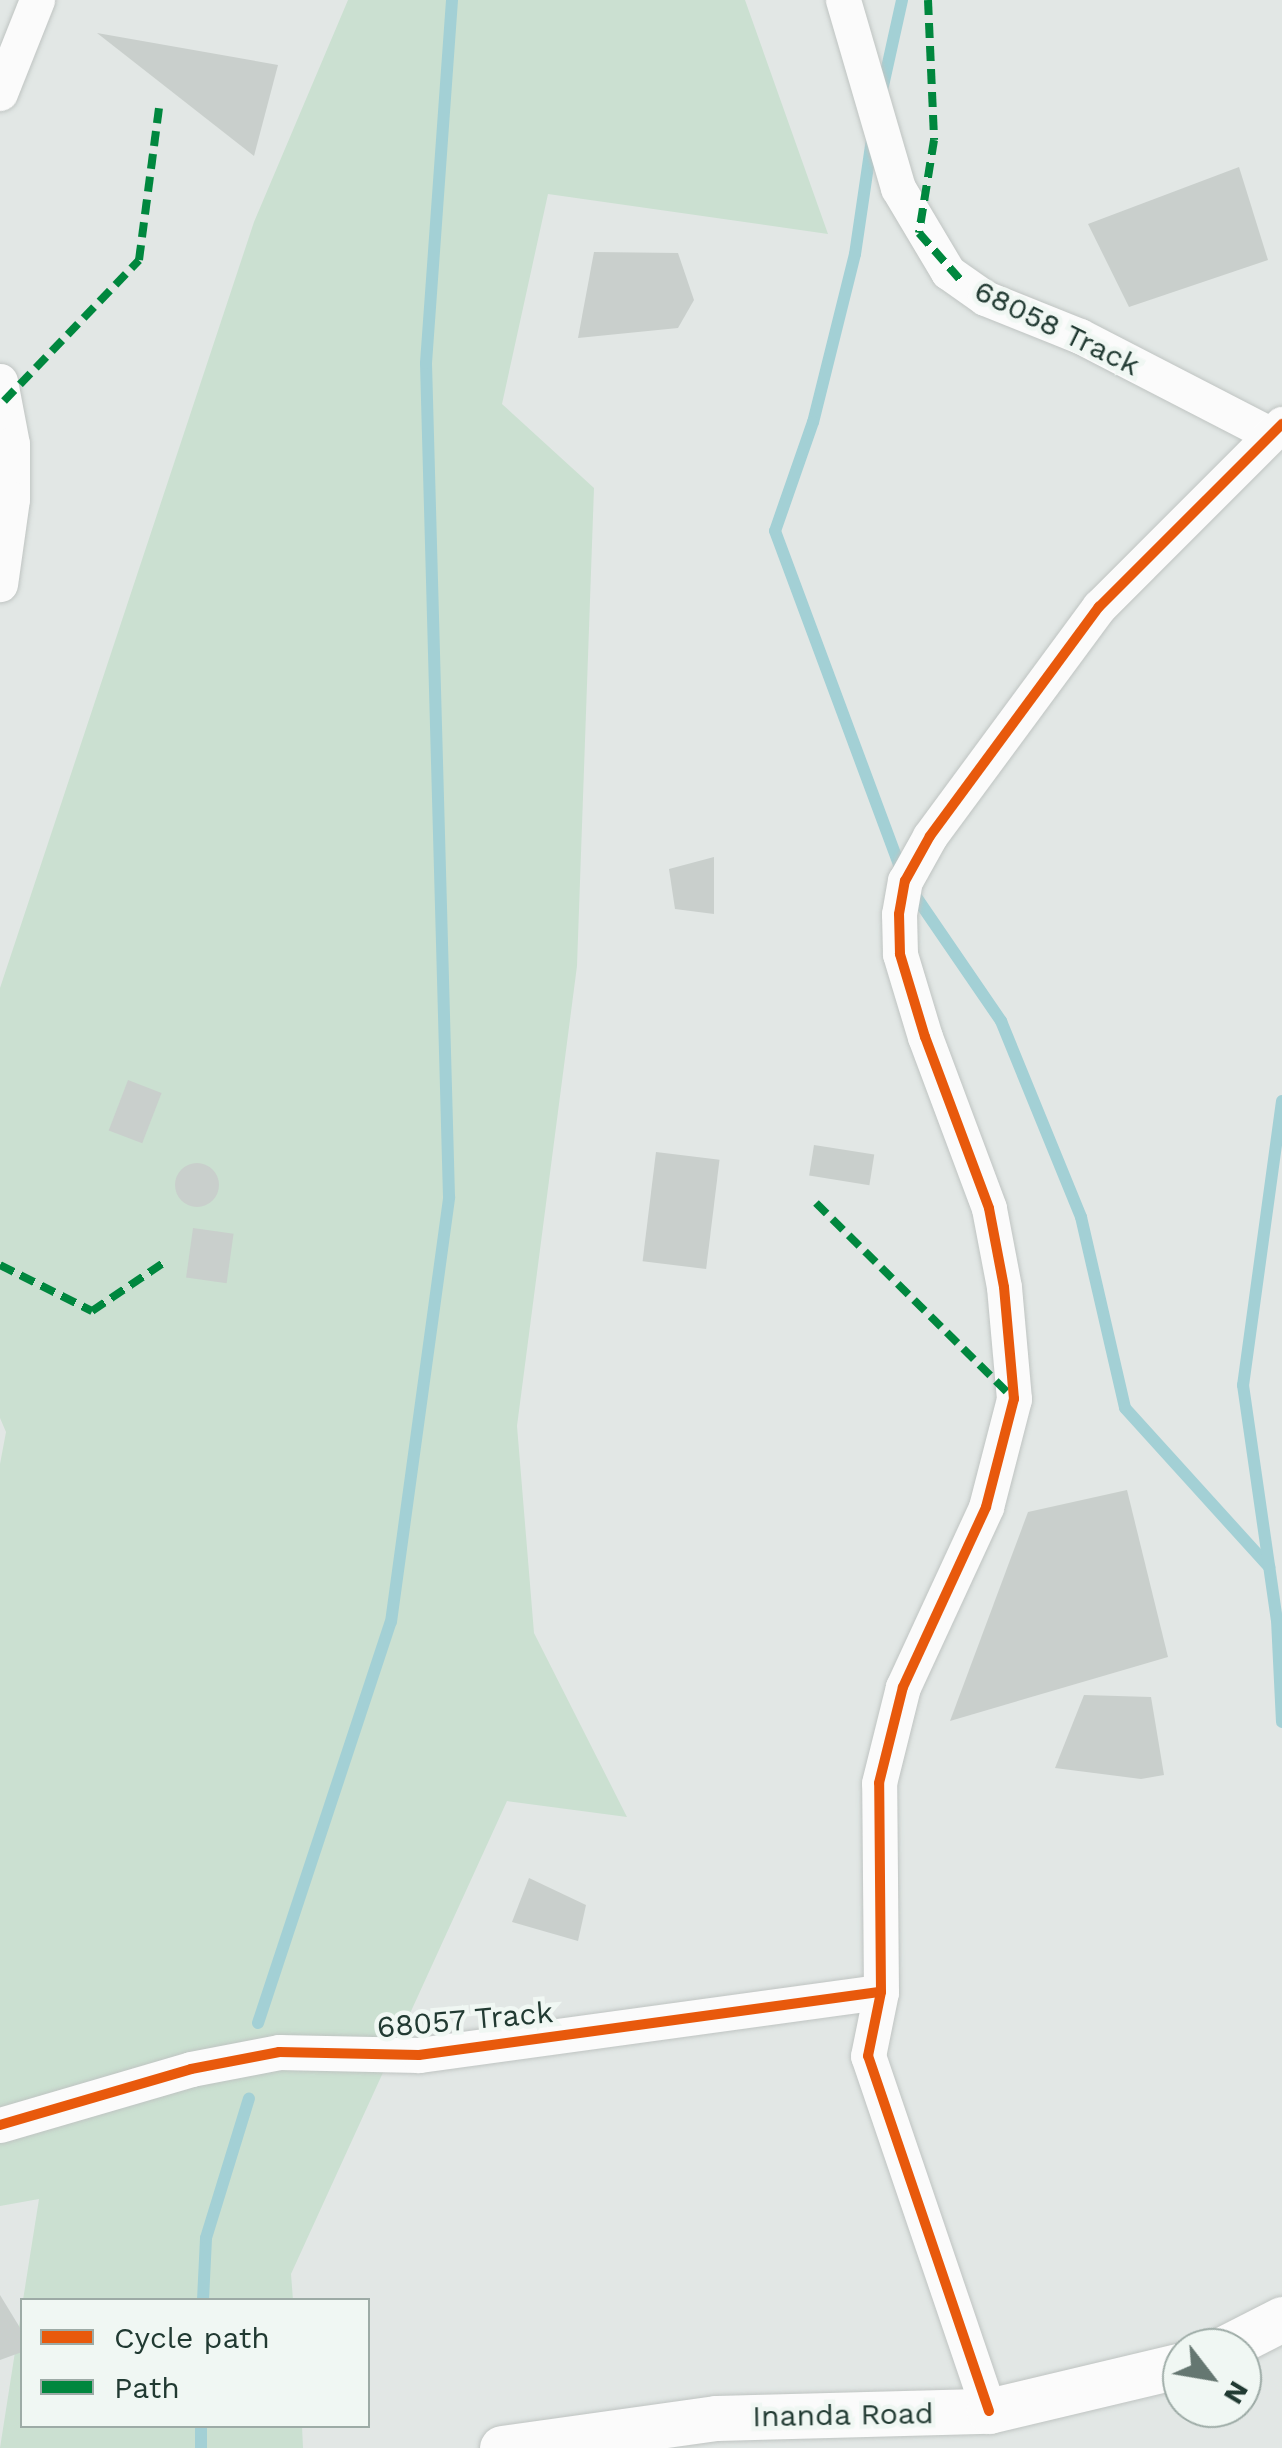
<!DOCTYPE html>
<style>
body{margin:0}
#map{position:relative;width:1282px;height:2448px;overflow:hidden;background:#e2e7e5;font-family:"Work Sans",sans-serif}
div>[style]{position:absolute}
.green>*{inset:0;background:#cbe0d1}
.stream>*{height:12px;margin:-6px;padding:0 6px;transform-origin:6px;border-radius:6px;background:#a3d0d5}
.building>*{inset:0;background:#c9cfcc;transform-origin:0 0}
.round{border-radius:50%}
.roads{filter:drop-shadow(0 0 2px #bfc4c2) drop-shadow(0 0 2px #bfc4c2)}
.minor>*{height:35px;margin:-17.5px;padding:0 17.5px;transform-origin:17.5px;border-radius:17.5px;background:#fbfbfb}
.tertiary>*{height:45px;margin:-22.5px;padding:0 22.5px;transform-origin:22.5px;border-radius:22.5px;background:#fbfbfb}
.quiet>*{height:8px;margin-top:-4px;transform-origin:0;background:repeating-linear-gradient(90deg,#00873e 0 15px,transparent 0 23px)}
.cycleway>*{height:10px;margin:-5px;padding:0 5px;transform-origin:5px;border-radius:5px;background:#e8590c}
span{translate:-50% -50%;white-space:nowrap;text-align:center;line-height:1.15;-webkit-text-stroke:9px #f0f7f3;paint-order:stroke}
.street-label{font-size:30px;color:#213a32}
.legend{position:absolute;left:20px;top:2298px;width:350px;height:130px;box-sizing:border-box;background:#f0f7f3;border:2px solid #9daba6;margin:0;padding:12px 18px;list-style:none;font-size:30px;color:#213a32}
.legend li{display:flex;align-items:center;gap:20px;height:50px}
.legend b{width:50px;border:2px solid #9daba6}
.north{position:absolute;left:1162px;top:2328px;width:100px;height:100px;box-sizing:border-box;background:#f0f7f3;border:2px solid #9daba6;border-radius:50%;rotate:121deg;font-size:28px;font-weight:700;line-height:40px;text-align:center;color:#213a32}
.north::after{content:'';display:block;margin:auto;width:35px;height:45px;background:#657771;clip-path:polygon(50% 0,100% 100%,50% 72%,0 100%)}
</style>
<div id="map">
<div class="green">
<i style="clip-path:polygon(348px 0,745px 0,828px 234px,548px 194px,502px 404px,594px 488px,577px 966px,517px 1426px,534px 1633px,627px 1817px,507px 1801px,291px 2274px,293px 2300px,23px 2300px,39px 2199px,0 2206px,0 1464px,6px 1432px,0 1418px,0 988px,254px 222px)"></i>
<i style="clip-path:polygon(22px 2307px,22px 2426px,302px 2426px,303px 2448px,0 2448px)"></i>
</div>
<div class="stream">
<i style="left:881px;top:95px;width:97px;rotate:-77.5deg"></i>
<i style="left:872px;top:139px;width:116px;rotate:98.4deg"></i>
<i style="left:855px;top:254px;width:173px;rotate:104deg"></i>
<i style="left:813px;top:422px;width:115px;rotate:109.2deg"></i>
<i style="left:775px;top:531px;width:365px;rotate:69.6deg"></i>
<i style="left:912px;top:891px;width:158px;rotate:55.6deg"></i>
<i style="left:1001px;top:1021px;width:212px;rotate:67.8deg"></i>
<i style="left:1081px;top:1217px;width:196px;rotate:77deg"></i>
<i style="left:1125px;top:1408px;width:215px;rotate:47.8deg"></i>
<i style="left:1282px;top:1101px;width:287px;rotate:97.8deg"></i>
<i style="left:1243px;top:1385px;width:237px;rotate:81.8deg"></i>
<i style="left:1277px;top:1620px;width:102px;rotate:87.2deg"></i>
<i style="left:258px;top:2023px;width:422px;rotate:-71.7deg"></i>
<i style="left:391px;top:1622px;width:429px;rotate:-82.2deg"></i>
<i style="left:449px;top:1197px;width:834px;rotate:-91.58deg"></i>
<i style="left:426px;top:363px;width:364px;rotate:-85.9deg"></i>
<i style="left:203px;top:2300px;width:62px;rotate:-87.2deg"></i>
<i style="left:206px;top:2238px;width:146px;rotate:-72.9deg"></i>
<i style="left:201px;top:2426px;width:22px;rotate:90deg"></i>
</div>
<div class="building">
<i style="clip-path:polygon(97px 33px,278px 65px,254px 156px)"></i>
<i style="clip-path:polygon(1239px 167px,1268px 260px,1129px 307px,1088px 224px)"></i>
<i style="clip-path:polygon(594px 252px,678px 253px,694px 300px,678px 328px,578px 338px)"></i>
<i style="clip-path:polygon(714px 857px,714px 914px,675px 909px,669px 869px)"></i>
<i style="left:128px;top:1080px;width:36px;height:54px;rotate:21deg"></i>
<i style="left:814px;top:1145px;width:61px;height:31px;rotate:9deg"></i>
<i style="left:656px;top:1152px;width:64px;height:110px;rotate:7deg"></i>
<i class="round" style="left:175px;top:1163px;width:44px;height:44px"></i>
<i style="left:193px;top:1228px;width:41px;height:50px;rotate:8deg"></i>
<i style="clip-path:polygon(1127px 1490px,1168px 1657px,950px 1721px,1028px 1512px)"></i>
<i style="clip-path:polygon(1084px 1695px,1151px 1697px,1164px 1775px,1141px 1779px,1055px 1768px)"></i>
<i style="clip-path:polygon(529px 1878px,586px 1905px,578px 1941px,512px 1922px)"></i>
<i style="clip-path:polygon(0 2295px,22px 2331px,22px 2352px,0 2360px)"></i>
</div>
<div class="roads">
<div class="minor">
<i style="left:843px;top:0;width:196px;rotate:73.7deg"></i>
<i style="left:898px;top:188px;width:98px;rotate:59.2deg"></i>
<i style="left:948px;top:272px;width:45px;rotate:35.1deg"></i>
<i style="left:985px;top:298px;width:102px;rotate:21.8deg"></i>
<i style="left:1080px;top:336px;width:214px;rotate:27.3deg"></i>
<i style="left:0;top:93px;width:100px;rotate:-68.3deg"></i>
<i style="left:0;top:381px;width:64px;rotate:79.2deg"></i>
<i style="left:12px;top:444px;width:55px;rotate:90deg"></i>
<i style="left:12px;top:499px;width:86px;rotate:98deg"></i>
<i style="left:0;top:2125px;width:199px;rotate:-16.3deg"></i>
<i style="left:191px;top:2069px;width:90px;rotate:-10.9deg"></i>
<i style="left:279px;top:2052px;width:140px;rotate:1.2deg"></i>
<i style="left:419px;top:2055px;width:466px;rotate:-7.8deg"></i>
<i style="left:989px;top:2411px;width:375px;rotate:-108.8deg"></i>
<i style="left:868px;top:2056px;width:65px;rotate:-78.5deg"></i>
<i style="left:881px;top:1992px;width:209px;rotate:-90.5deg"></i>
<i style="left:879px;top:1783px;width:99px;rotate:-76deg"></i>
<i style="left:903px;top:1687px;width:198px;rotate:-65.2deg"></i>
<i style="left:986px;top:1507px;width:112px;rotate:-75.5deg"></i>
<i style="left:1014px;top:1399px;width:112px;rotate:-95.1deg"></i>
<i style="left:1004px;top:1287px;width:80px;rotate:-100.8deg"></i>
<i style="left:989px;top:1208px;width:183px;rotate:-110.5deg"></i>
<i style="left:925px;top:1037px;width:87px;rotate:-106.8deg"></i>
<i style="left:900px;top:954px;width:40px;rotate:-91.4deg"></i>
<i style="left:899px;top:914px;width:34px;rotate:-80deg"></i>
<i style="left:905px;top:881px;width:51px;rotate:-60.9deg"></i>
<i style="left:930px;top:836px;width:285px;rotate:-53.6deg"></i>
<i style="left:1099px;top:607px;width:259px;rotate:-45deg"></i>
</div>
<div class="tertiary">
<i style="left:1225px;top:2348px;width:64px;rotate:-27deg"></i>
<i style="left:502px;top:2448px;width:216px;rotate:-8deg"></i>
<i style="left:716px;top:2418px;width:273px;rotate:-1.5deg"></i>
<i style="left:989px;top:2411px;width:198px;rotate:-13.4deg"></i>
</div>
</div>
<div class="quiet">
<i style="left:928px;top:0;width:140px;rotate:87.5deg"></i>
<i style="left:934px;top:140px;width:94px;rotate:99.2deg"></i>
<i style="left:919px;top:233px;width:68px;rotate:48.6deg"></i>
<i style="left:4px;top:401px;width:195px;rotate:-46.2deg"></i>
<i style="left:139px;top:260px;width:153px;rotate:-82.5deg"></i>
<i style="left:816px;top:1203px;width:279px;rotate:44.7deg"></i>
<i style="left:0;top:1265px;width:103px;rotate:26.6deg"></i>
<i style="left:92px;top:1311px;width:89px;rotate:-34deg"></i>
</div>
<div class="cycleway">
<i style="left:0;top:2125px;width:199px;rotate:-16.3deg"></i>
<i style="left:191px;top:2069px;width:90px;rotate:-10.9deg"></i>
<i style="left:279px;top:2052px;width:140px;rotate:1.2deg"></i>
<i style="left:419px;top:2055px;width:466px;rotate:-7.8deg"></i>
<i style="left:989px;top:2411px;width:375px;rotate:-108.8deg"></i>
<i style="left:868px;top:2056px;width:65px;rotate:-78.5deg"></i>
<i style="left:881px;top:1992px;width:209px;rotate:-90.5deg"></i>
<i style="left:879px;top:1783px;width:99px;rotate:-76deg"></i>
<i style="left:903px;top:1687px;width:198px;rotate:-65.2deg"></i>
<i style="left:986px;top:1507px;width:112px;rotate:-75.5deg"></i>
<i style="left:1014px;top:1399px;width:112px;rotate:-95.1deg"></i>
<i style="left:1004px;top:1287px;width:80px;rotate:-100.8deg"></i>
<i style="left:989px;top:1208px;width:183px;rotate:-110.5deg"></i>
<i style="left:925px;top:1037px;width:87px;rotate:-106.8deg"></i>
<i style="left:900px;top:954px;width:40px;rotate:-91.4deg"></i>
<i style="left:899px;top:914px;width:34px;rotate:-80deg"></i>
<i style="left:905px;top:881px;width:51px;rotate:-60.9deg"></i>
<i style="left:930px;top:836px;width:285px;rotate:-53.6deg"></i>
<i style="left:1099px;top:607px;width:259px;rotate:-45deg"></i>
</div>
<div class="street-label">
<span style="left:1057px;top:328px;rotate:26deg">68058 Track</span>
<span style="left:465px;top:2020px;rotate:-5deg">68057 Track</span>
<span style="left:843px;top:2415px;rotate:-1deg">Inanda Road</span>
</div>
<ul class="legend">
<li><b style="height:12px;background:#e8590c"></b>Cycle path</li>
<li><b style="height:12px;background:#00873e"></b>Path</li>
</ul>
<div class="north">N</div>
</div>
